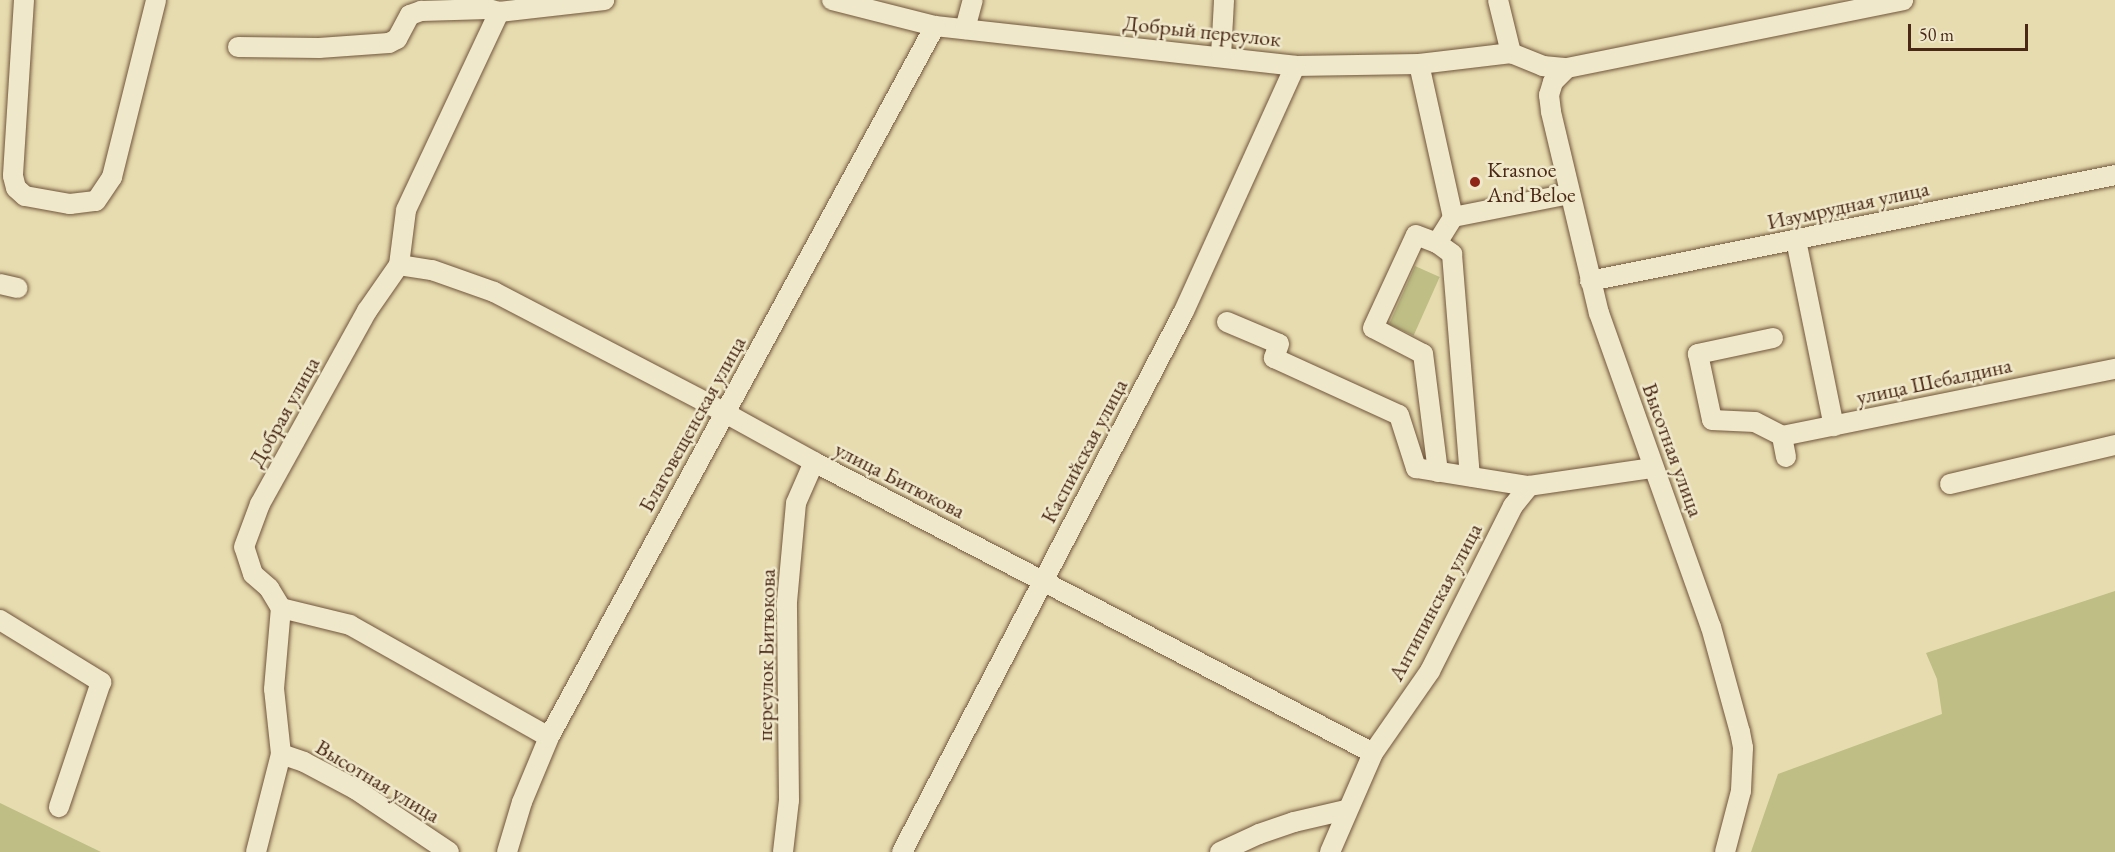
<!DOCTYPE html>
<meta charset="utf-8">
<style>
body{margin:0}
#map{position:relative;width:2115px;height:852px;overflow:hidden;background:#e7dcaf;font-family:"EB Garamond",serif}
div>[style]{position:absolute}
.green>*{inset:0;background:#bebe85;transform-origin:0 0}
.roads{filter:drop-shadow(0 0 2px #72553c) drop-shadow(0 0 2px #72553c)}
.minor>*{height:20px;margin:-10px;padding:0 10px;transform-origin:10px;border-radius:10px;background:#efe8cb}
.dots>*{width:16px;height:16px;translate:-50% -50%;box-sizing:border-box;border:3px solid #efe8cb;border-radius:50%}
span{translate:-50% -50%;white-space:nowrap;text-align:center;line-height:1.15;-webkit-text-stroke:5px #efe8cb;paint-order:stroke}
.street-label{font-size:22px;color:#4b2816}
.poi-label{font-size:22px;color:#4b2816}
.left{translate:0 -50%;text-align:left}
.scale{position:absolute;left:1908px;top:24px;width:120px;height:27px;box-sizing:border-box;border:3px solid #4b2816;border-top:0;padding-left:8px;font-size:18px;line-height:21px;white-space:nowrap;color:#4b2816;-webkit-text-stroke:4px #efe8cb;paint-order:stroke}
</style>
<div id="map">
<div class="green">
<i style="left:1415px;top:266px;width:27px;height:64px;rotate:24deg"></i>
<i style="clip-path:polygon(2115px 591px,2115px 852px,1751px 852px,1778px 774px,1942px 714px,1937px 679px,1926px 653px)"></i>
<i style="clip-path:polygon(0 803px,101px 852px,0 852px)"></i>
</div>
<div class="roads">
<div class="minor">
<i style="left:24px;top:0;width:176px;rotate:93.6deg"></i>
<i style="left:13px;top:176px;width:12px;rotate:76deg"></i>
<i style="left:16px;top:188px;width:12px;rotate:42deg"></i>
<i style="left:25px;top:196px;width:46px;rotate:10.1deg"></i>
<i style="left:70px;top:204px;width:26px;rotate:-7deg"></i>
<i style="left:96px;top:201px;width:29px;rotate:-56deg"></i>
<i style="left:112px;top:177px;width:182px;rotate:-76deg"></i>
<i style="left:832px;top:0;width:106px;rotate:14.2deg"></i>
<i style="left:935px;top:26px;width:362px;rotate:6.3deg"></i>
<i style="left:1295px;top:66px;width:124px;rotate:-0.9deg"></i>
<i style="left:1419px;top:64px;width:93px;rotate:-6.8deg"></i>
<i style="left:1511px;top:53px;width:35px;rotate:22deg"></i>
<i style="left:1543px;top:66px;width:24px;rotate:5deg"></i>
<i style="left:1567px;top:68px;width:343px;rotate:-11.4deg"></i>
<i style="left:1498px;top:0;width:55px;rotate:76.2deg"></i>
<i style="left:965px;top:29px;width:30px;rotate:-75deg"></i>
<i style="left:238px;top:47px;width:81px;rotate:0.7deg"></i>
<i style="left:319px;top:48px;width:70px;rotate:-4.1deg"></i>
<i style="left:389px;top:43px;width:9px;rotate:-27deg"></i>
<i style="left:397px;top:39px;width:27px;rotate:-62deg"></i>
<i style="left:410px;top:15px;width:12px;rotate:-20deg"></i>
<i style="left:421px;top:11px;width:67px;rotate:-1.7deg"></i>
<i style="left:488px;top:9px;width:11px;rotate:15deg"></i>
<i style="left:499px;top:12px;width:106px;rotate:-6.5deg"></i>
<i style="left:1221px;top:56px;width:56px;rotate:-86.9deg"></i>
<i style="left:1419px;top:64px;width:157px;rotate:77.5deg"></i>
<i style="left:1567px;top:68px;width:20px;rotate:135deg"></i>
<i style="left:1553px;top:82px;width:14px;rotate:107deg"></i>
<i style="left:1549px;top:95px;width:17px;rotate:83deg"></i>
<i style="left:1551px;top:112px;width:207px;rotate:76.6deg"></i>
<i style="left:1599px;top:313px;width:333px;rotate:70.4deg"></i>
<i style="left:1711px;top:627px;width:109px;rotate:74.6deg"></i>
<i style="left:1740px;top:732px;width:16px;rotate:79deg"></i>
<i style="left:1743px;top:748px;width:43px;rotate:92.7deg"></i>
<i style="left:1741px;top:791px;width:63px;rotate:104.7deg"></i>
<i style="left:1796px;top:240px;width:190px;rotate:78.5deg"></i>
<i style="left:1437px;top:243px;width:19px;rotate:36deg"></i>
<i style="left:1452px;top:254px;width:223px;rotate:85.4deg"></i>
<i style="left:399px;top:265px;width:33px;rotate:9deg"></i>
<i style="left:432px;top:270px;width:66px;rotate:19.5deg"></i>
<i style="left:494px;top:292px;width:242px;rotate:27.5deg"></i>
<i style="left:709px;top:404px;width:120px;rotate:28.9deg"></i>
<i style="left:814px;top:462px;width:630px;rotate:27.5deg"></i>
<i style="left:1590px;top:281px;width:536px;rotate:-11.41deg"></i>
<i style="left:0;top:284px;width:18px;rotate:13deg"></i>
<i style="left:1227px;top:322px;width:56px;rotate:22.9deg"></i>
<i style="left:1279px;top:344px;width:15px;rotate:110deg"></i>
<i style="left:1274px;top:358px;width:137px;rotate:24.5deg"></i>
<i style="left:1399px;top:415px;width:56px;rotate:72.2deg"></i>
<i style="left:1416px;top:468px;width:114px;rotate:9.1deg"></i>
<i style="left:1773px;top:338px;width:77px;rotate:168deg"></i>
<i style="left:1698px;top:354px;width:67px;rotate:78deg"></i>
<i style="left:1712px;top:420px;width:43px;rotate:2.7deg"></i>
<i style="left:1755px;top:422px;width:30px;rotate:27deg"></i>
<i style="left:1786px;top:457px;width:21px;rotate:-101deg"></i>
<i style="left:1782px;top:436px;width:340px;rotate:-11.4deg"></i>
<i style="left:1438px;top:472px;width:119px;rotate:-97.2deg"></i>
<i style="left:1423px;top:354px;width:56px;rotate:-152.5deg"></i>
<i style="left:1373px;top:328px;width:102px;rotate:-65.2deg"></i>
<i style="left:1416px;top:235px;width:22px;rotate:21deg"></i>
<i style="left:1437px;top:243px;width:31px;rotate:-58deg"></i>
<i style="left:1453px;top:217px;width:118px;rotate:-11.2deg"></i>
<i style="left:1950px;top:484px;width:170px;rotate:-13.3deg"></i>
<i style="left:281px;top:608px;width:71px;rotate:13.8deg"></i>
<i style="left:350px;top:625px;width:228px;rotate:29.4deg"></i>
<i style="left:0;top:620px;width:119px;rotate:31.5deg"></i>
<i style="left:101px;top:682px;width:132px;rotate:108.6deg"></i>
<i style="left:281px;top:754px;width:24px;rotate:19deg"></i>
<i style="left:304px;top:762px;width:58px;rotate:27.9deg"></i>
<i style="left:355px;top:789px;width:113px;rotate:33.8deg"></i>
<i style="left:256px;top:852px;width:101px;rotate:-75.7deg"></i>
<i style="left:281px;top:754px;width:65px;rotate:-96.1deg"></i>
<i style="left:274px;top:689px;width:81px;rotate:-85.1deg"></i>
<i style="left:281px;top:608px;width:23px;rotate:-121deg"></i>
<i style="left:269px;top:588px;width:21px;rotate:-139deg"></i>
<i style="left:253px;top:574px;width:28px;rotate:-108deg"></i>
<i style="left:244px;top:547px;width:46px;rotate:-69.6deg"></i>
<i style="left:260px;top:504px;width:221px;rotate:-61deg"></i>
<i style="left:367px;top:311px;width:56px;rotate:-55.2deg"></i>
<i style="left:399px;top:265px;width:55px;rotate:-82.7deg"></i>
<i style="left:406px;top:210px;width:219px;rotate:-64.8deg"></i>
<i style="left:507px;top:852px;width:52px;rotate:-73.3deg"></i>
<i style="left:522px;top:802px;width:70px;rotate:-67.4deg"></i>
<i style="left:549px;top:737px;width:809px;rotate:-61.5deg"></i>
<i style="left:783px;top:852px;width:52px;rotate:-83.4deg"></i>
<i style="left:789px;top:800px;width:198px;rotate:-90.6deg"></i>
<i style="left:787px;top:602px;width:99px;rotate:-84.8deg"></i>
<i style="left:796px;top:503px;width:45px;rotate:-66.3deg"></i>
<i style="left:902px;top:852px;width:610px;rotate:-62.47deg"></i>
<i style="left:1184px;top:311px;width:269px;rotate:-65.6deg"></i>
<i style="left:1220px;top:852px;width:43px;rotate:-24.8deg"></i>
<i style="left:1259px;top:834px;width:37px;rotate:-19deg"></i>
<i style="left:1294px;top:822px;width:53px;rotate:-13deg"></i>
<i style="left:1330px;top:852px;width:108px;rotate:-66.5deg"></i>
<i style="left:1373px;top:753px;width:100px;rotate:-55.2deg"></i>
<i style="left:1430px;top:671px;width:185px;rotate:-63.3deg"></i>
<i style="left:1513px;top:506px;width:26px;rotate:-51deg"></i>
<i style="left:1529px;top:486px;width:124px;rotate:-8.3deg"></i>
</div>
</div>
<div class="dots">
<i style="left:1475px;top:182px;background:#8f2418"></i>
</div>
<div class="street-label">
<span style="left:1202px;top:31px;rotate:6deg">Добрый переулок</span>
<span style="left:1848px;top:205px;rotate:-12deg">Изумрудная улица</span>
<span style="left:1934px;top:381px;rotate:-12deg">улица Шебалдина</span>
<span style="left:284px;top:412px;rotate:-61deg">Добрая улица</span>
<span style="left:692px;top:424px;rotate:-61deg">Благовещенская улица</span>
<span style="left:1673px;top:450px;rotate:70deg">Высотная улица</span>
<span style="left:1084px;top:451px;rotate:-62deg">Каспийская улица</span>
<span style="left:900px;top:480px;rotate:27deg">улица Битюкова</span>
<span style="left:1435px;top:602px;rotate:-62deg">Антипинская улица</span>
<span style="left:766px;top:655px;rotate:-89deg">переулок Битюкова</span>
<span style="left:378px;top:781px;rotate:31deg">Высотная улица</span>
</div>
<div class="poi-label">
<span class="left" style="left:1487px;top:182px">Krasnoe<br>And Beloe</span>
</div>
<div class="scale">50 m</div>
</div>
